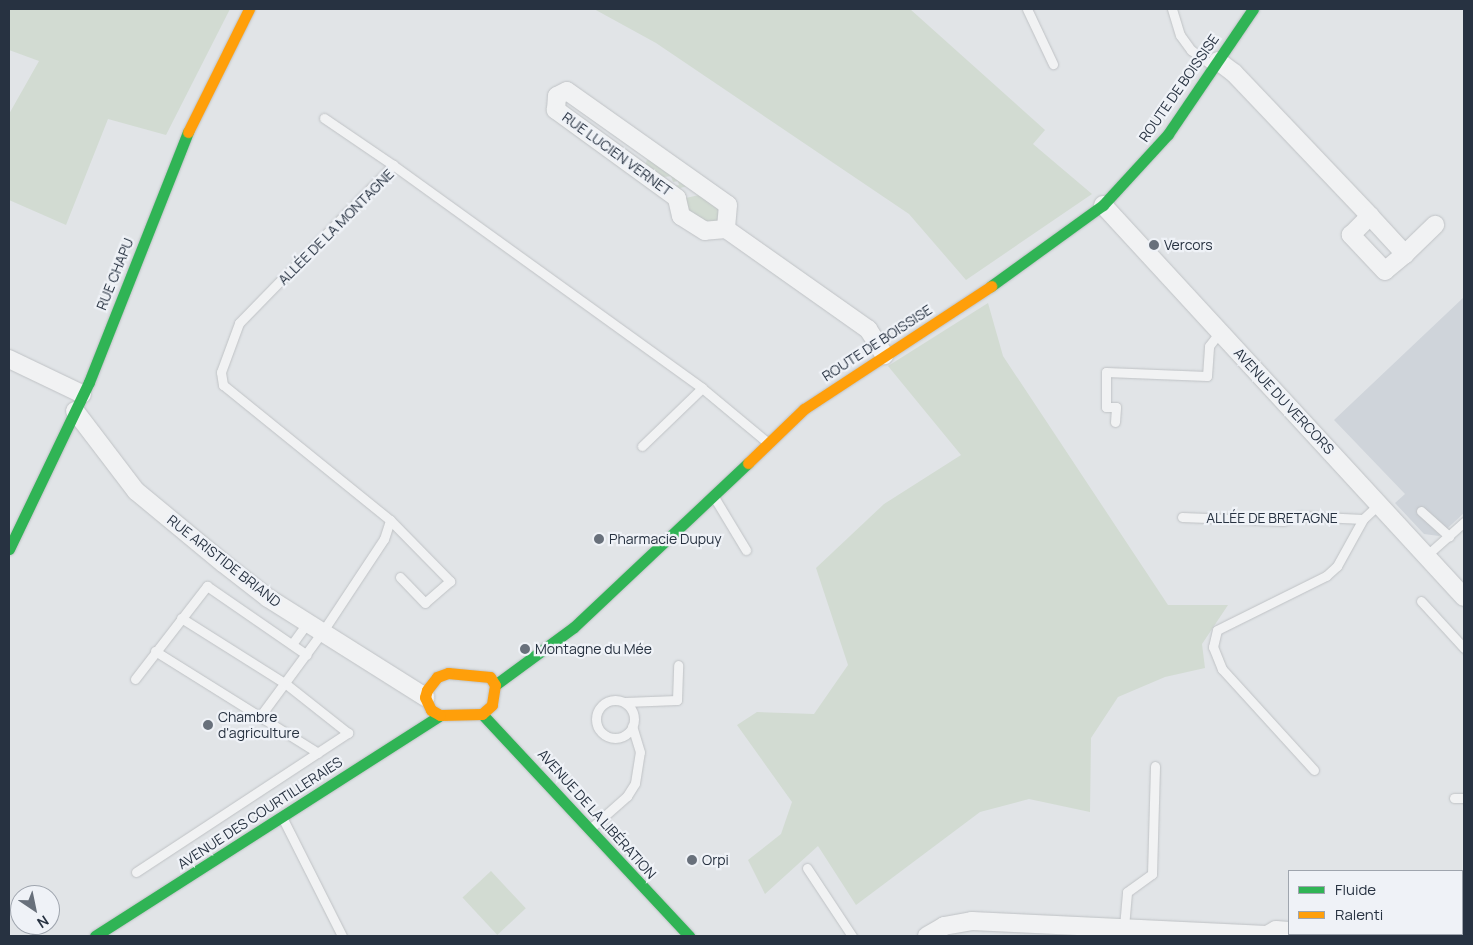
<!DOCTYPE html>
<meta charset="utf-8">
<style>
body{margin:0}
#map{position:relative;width:1473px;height:945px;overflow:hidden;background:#e1e4e7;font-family:Manrope,sans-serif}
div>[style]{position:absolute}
.built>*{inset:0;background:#cfd4da}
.green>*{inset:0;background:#d2dbd2;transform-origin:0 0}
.roads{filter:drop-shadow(0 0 1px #bfc2c5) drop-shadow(0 0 1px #bfc2c5)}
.lane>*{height:9px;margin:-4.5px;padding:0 4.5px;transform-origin:4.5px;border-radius:4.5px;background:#f1f2f3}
.lane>.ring{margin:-4.5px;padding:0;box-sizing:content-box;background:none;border:9px solid #f1f2f3;border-radius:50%}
.street>*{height:18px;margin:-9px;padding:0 9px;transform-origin:9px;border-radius:9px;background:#f1f2f3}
.fast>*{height:11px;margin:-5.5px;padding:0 5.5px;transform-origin:5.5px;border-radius:5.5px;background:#30b455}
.slow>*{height:11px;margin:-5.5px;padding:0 5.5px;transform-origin:5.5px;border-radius:5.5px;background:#ff9f0a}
.dots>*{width:14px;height:14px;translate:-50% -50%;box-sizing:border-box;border:2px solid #eff2f7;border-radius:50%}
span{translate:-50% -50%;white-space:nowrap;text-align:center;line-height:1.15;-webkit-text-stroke:4.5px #eff2f7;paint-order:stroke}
.street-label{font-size:14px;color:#273241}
.poi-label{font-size:14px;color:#273241}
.left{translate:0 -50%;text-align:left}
.frame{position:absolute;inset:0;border:10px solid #273241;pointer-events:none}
.legend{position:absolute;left:1288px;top:870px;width:175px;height:65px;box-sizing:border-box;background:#eff2f7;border:1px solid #9fa5ae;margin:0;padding:6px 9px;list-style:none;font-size:15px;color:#273241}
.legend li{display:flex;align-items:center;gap:10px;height:25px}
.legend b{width:25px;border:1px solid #9fa5ae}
.north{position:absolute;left:10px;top:885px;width:50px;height:50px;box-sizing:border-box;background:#eff2f7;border:1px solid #9fa5ae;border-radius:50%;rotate:146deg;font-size:14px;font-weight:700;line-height:20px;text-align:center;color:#273241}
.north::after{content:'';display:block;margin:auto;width:18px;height:22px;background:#68707b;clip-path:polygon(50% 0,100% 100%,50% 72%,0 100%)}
</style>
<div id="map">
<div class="built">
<i style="clip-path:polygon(1464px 297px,1464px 513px,1439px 536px,1424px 534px,1395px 503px,1405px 494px,1334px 420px)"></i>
</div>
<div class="green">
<i style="clip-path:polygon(9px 9px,230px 9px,166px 135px,108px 119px,66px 225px,9px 200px,9px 114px,39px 61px,9px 50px)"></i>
<i style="clip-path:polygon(594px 9px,910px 9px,1045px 130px,1033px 144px,1092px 194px,966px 280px,909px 214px,656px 43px)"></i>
<i style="clip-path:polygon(647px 160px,651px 160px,688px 186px,680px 188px,686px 198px,699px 195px,718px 209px,718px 221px,710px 225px,690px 216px,670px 187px,679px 185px,678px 181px,673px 182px,671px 176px,658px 178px,644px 168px)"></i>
<i style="clip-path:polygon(988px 303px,1003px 356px,1168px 605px,1228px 605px,1202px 644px,1205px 668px,1165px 677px,1118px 697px,1091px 738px,1090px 812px,1029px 799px,980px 812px,856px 905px,818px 846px,765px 894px,748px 860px,781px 834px,792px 802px,737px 725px,757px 712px,814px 714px,848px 665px,816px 568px,884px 504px,961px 455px,888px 366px)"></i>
<i style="left:491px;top:871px;width:51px;height:39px;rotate:47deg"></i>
</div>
<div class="roads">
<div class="lane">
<i style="left:1027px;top:9px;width:61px;rotate:64.7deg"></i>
<i style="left:1172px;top:9px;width:27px;rotate:73deg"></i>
<i style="left:1180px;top:35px;width:19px;rotate:54deg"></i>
<i style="left:1191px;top:50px;width:26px;rotate:36deg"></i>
<i style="left:324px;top:118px;width:83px;rotate:34.3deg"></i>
<i style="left:1115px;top:422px;width:15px;rotate:-86deg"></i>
<i style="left:1116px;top:407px;width:10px;rotate:180deg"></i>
<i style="left:1106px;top:407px;width:35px;rotate:-90deg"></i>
<i style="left:1106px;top:372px;width:101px;rotate:2.3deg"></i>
<i style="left:1207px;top:376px;width:30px;rotate:-86deg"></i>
<i style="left:1209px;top:346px;width:18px;rotate:-52deg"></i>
<i style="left:642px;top:446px;width:83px;rotate:-44deg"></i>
<i style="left:714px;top:497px;width:62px;rotate:58.9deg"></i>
<i style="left:1421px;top:511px;width:38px;rotate:42deg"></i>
<i style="left:1182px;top:517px;width:101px;rotate:2.3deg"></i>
<i style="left:1283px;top:521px;width:19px;rotate:-16deg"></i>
<i style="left:1301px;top:516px;width:62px;rotate:2.8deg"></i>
<i style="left:390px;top:520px;width:86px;rotate:45.5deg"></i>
<i style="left:450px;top:581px;width:33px;rotate:139deg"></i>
<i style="left:425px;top:603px;width:36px;rotate:-134deg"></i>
<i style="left:1427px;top:555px;width:50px;rotate:-41.7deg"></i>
<i style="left:1421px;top:601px;width:64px;rotate:47.5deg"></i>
<i style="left:292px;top:644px;width:27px;rotate:-54deg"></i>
<i style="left:155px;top:651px;width:192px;rotate:32deg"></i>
<i style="left:135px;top:679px;width:118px;rotate:-52.3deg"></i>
<i style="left:207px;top:586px;width:121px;rotate:34.6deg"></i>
<i class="ring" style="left:596px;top:700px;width:29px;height:29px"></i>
<i style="left:625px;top:702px;width:52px;rotate:-2.2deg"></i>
<i style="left:677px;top:700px;width:35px;rotate:-88deg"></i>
<i style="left:261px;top:715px;width:104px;rotate:-53.6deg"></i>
<i style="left:323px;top:631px;width:110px;rotate:-56.5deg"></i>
<i style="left:384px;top:539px;width:20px;rotate:-72deg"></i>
<i style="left:390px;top:520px;width:215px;rotate:-141deg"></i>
<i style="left:223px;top:385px;width:13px;rotate:-99deg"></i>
<i style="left:221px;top:372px;width:52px;rotate:-69.8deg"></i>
<i style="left:239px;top:323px;width:221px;rotate:-45.7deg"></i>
<i style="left:393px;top:165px;width:381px;rotate:35.8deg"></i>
<i style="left:702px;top:388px;width:85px;rotate:39.7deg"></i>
<i style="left:1314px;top:770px;width:137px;rotate:-132.3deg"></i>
<i style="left:1222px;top:669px;width:24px;rotate:-112deg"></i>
<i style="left:1213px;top:647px;width:17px;rotate:-77deg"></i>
<i style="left:1217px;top:630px;width:122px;rotate:-26.4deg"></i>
<i style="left:1326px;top:576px;width:15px;rotate:-42deg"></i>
<i style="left:1337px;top:566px;width:54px;rotate:-61deg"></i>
<i style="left:1363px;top:519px;width:22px;rotate:-43deg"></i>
<i style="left:1454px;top:798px;width:10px"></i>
<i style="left:282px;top:817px;width:133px;rotate:63.2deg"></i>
<i style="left:592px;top:827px;width:47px;rotate:-41.5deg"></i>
<i style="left:627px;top:796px;width:15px;rotate:-58deg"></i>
<i style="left:635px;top:783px;width:31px;rotate:-81deg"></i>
<i style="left:640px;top:752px;width:27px;rotate:-107deg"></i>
<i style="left:807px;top:868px;width:82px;rotate:56.5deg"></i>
<i style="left:136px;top:872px;width:254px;rotate:-33.3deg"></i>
<i style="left:348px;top:733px;width:79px;rotate:-141.7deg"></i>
<i style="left:286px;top:684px;width:124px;rotate:-147.8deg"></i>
<i style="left:1124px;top:927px;width:35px;rotate:-85deg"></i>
<i style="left:1127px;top:892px;width:31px;rotate:-36deg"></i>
<i style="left:1152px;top:874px;width:108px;rotate:-88.4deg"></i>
<i style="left:1417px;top:934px;width:2px;rotate:90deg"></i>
</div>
<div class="street">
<i style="left:1218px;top:61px;width:20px;rotate:37deg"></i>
<i style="left:1234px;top:73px;width:197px;rotate:46.4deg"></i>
<i style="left:567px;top:91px;width:197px;rotate:35.3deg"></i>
<i style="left:728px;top:205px;width:24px;rotate:95deg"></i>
<i style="left:726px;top:229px;width:21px;rotate:175deg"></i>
<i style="left:705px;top:231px;width:28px;rotate:-148deg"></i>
<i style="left:681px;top:216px;width:18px;rotate:-103deg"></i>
<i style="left:677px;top:198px;width:150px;rotate:-144deg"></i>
<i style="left:556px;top:110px;width:14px;rotate:-86deg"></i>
<i style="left:557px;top:96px;width:11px;rotate:-27deg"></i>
<i style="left:1103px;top:205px;width:533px;rotate:47.36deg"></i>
<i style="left:1370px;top:216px;width:52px;rotate:47.4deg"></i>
<i style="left:1405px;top:254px;width:26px;rotate:140deg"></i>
<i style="left:1385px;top:271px;width:50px;rotate:-133.4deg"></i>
<i style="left:1351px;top:235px;width:27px;rotate:-45deg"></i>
<i style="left:726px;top:229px;width:174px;rotate:35.2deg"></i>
<i style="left:868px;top:329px;width:31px;rotate:58deg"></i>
<i style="left:1405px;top:254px;width:42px;rotate:-44deg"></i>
<i style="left:9px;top:359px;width:81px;rotate:25.6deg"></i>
<i style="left:75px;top:411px;width:101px;rotate:52.7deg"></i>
<i style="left:136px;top:491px;width:113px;rotate:39.6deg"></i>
<i style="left:223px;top:563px;width:57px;rotate:37.9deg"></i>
<i style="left:268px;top:598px;width:186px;rotate:32.2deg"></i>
<i style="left:1338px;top:934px;width:51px;rotate:2.2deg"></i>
<i style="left:927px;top:936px;width:20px;rotate:-30deg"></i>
<i style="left:944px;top:926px;width:28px;rotate:-10deg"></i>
<i style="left:972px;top:921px;width:295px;rotate:2.7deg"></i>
<i style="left:1267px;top:935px;width:10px;rotate:-29deg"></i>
<i style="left:1276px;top:930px;width:13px;rotate:4deg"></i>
</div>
<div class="fast">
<i style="left:991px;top:286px;width:138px;rotate:-35.9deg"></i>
<i style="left:1103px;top:205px;width:96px;rotate:-47.5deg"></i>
<i style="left:1168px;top:134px;width:151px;rotate:-55.8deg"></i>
<i style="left:9px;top:549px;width:185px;rotate:-64.4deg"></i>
<i style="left:89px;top:382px;width:269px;rotate:-68.4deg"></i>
<i style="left:495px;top:685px;width:98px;rotate:-36.3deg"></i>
<i style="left:574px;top:627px;width:239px;rotate:-43.3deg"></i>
<i style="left:482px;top:714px;width:304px;rotate:47deg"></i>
<i style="left:95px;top:936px;width:410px;rotate:-32.6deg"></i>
</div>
<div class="slow">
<i style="left:188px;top:132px;width:137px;rotate:-63.6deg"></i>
<i style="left:748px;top:463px;width:78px;rotate:-44deg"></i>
<i style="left:804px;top:409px;width:224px;rotate:-33.3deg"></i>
<i style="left:448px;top:673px;width:42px;rotate:5.4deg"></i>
<i style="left:490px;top:677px;width:9px;rotate:58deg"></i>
<i style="left:495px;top:685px;width:20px;rotate:99deg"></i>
<i style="left:492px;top:705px;width:13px;rotate:138deg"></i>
<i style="left:482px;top:714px;width:42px;rotate:178.6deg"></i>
<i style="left:440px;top:715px;width:10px;rotate:-151deg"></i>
<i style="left:431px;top:710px;width:14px;rotate:-115deg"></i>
<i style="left:425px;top:697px;width:7px;rotate:-74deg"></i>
<i style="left:427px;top:690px;width:16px;rotate:-52deg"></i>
<i style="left:437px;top:677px;width:12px;rotate:-20deg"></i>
</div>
</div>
<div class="dots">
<i style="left:1154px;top:245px;background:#68707b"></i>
<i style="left:599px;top:539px;background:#68707b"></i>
<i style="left:525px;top:649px;background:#68707b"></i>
<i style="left:208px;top:725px;background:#68707b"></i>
<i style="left:692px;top:860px;background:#68707b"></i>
</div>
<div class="street-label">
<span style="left:1179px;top:88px;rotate:-55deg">ROUTE DE BOISSISE</span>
<span style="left:617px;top:154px;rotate:36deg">RUE LUCIEN VERNET</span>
<span style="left:336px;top:227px;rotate:-45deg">ALLÉE DE LA MONTAGNE</span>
<span style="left:115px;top:274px;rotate:-68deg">RUE CHAPU</span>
<span style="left:877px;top:343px;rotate:-33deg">ROUTE DE BOISSISE</span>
<span style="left:1284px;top:401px;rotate:47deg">AVENUE DU VERCORS</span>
<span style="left:1272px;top:518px">ALLÉE DE BRETAGNE</span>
<span style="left:224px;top:561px;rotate:38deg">RUE ARISTIDE BRIAND</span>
<span style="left:260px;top:813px;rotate:-33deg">AVENUE DES COURTILLERAIES</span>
<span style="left:597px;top:814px;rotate:48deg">AVENUE DE LA LIBÉRATION</span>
</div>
<div class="poi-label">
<span class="left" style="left:1164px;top:245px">Vercors</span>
<span class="left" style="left:609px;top:539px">Pharmacie Dupuy</span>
<span class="left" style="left:535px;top:649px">Montagne du Mée</span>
<span class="left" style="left:218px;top:725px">Chambre<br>d'agriculture</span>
<span class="left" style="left:702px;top:860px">Orpi</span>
</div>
<div class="frame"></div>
<ul class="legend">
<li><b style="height:6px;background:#30b455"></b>Fluide</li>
<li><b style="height:6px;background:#ff9f0a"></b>Ralenti</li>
</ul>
<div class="north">N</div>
</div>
